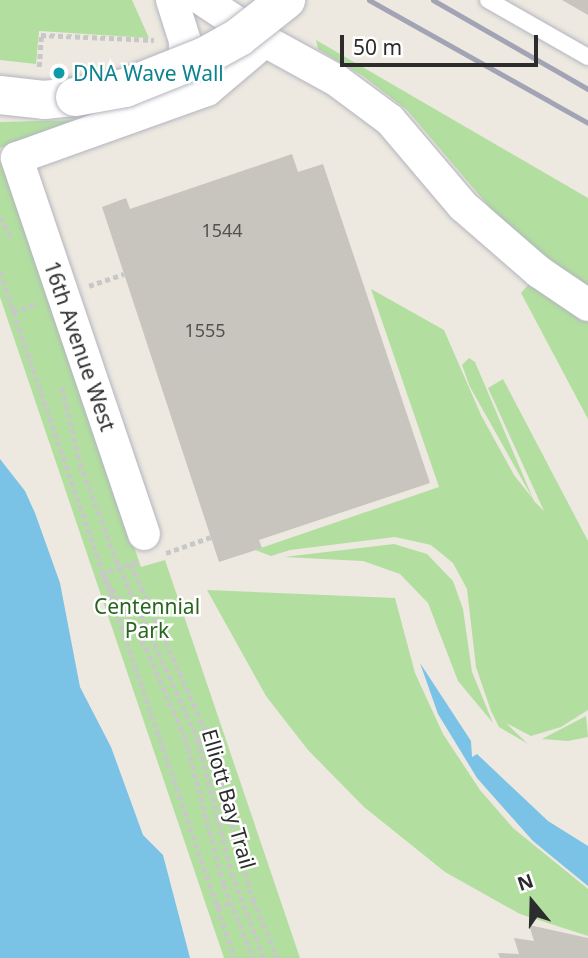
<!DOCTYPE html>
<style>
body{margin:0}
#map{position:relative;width:588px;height:958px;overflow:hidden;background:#ede8e0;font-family:"Noto Sans",sans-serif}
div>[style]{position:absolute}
.green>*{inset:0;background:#b2dfa0}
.water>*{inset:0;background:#7bc3e6}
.building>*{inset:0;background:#c8c5bf}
.path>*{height:4.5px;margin-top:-2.25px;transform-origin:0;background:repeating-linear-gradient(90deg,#c8c8c8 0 5px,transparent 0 8.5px)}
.roads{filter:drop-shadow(0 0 2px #b3b5be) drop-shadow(0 0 2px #b3b5be)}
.service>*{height:16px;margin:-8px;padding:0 8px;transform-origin:8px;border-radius:8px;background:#fff}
.minor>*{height:32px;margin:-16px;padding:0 16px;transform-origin:16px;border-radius:16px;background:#fff}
.tertiary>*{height:38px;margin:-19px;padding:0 19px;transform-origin:19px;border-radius:19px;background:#fff}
.rail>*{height:5px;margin:-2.5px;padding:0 2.5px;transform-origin:2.5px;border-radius:2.5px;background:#a2a4b5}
.bridges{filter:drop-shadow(0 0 2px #b3b5be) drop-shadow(0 0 2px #b3b5be)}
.tertiary-bridge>*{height:38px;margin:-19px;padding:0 19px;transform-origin:19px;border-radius:19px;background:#fff}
.dots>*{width:19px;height:19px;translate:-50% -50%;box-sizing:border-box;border:4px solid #fff;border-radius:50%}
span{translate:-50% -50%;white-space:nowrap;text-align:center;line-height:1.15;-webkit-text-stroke:5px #fff;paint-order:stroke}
.number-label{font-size:18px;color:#535251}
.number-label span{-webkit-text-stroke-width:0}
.culture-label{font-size:21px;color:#0d838f}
.left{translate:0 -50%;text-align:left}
.street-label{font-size:21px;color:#2c2c2c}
.park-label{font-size:21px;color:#2a6520}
.north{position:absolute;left:497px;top:867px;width:70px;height:70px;-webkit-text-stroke:5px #fff;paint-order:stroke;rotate:341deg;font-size:19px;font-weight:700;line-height:28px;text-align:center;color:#2c2c2c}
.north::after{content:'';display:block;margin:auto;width:24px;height:32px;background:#2c2c2c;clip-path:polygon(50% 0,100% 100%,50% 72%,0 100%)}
.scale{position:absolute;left:340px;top:35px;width:198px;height:32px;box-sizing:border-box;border:4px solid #2c2c2c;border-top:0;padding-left:9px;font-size:21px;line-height:24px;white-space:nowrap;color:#2c2c2c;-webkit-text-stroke:5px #fff;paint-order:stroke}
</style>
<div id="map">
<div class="green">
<i style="clip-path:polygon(0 0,132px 0,149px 38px,39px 31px,36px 64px,0 60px)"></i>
<i style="clip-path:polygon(316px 40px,588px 198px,588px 290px,498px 217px,407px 110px,363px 76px,318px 49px)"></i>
<i style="clip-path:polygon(84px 120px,0 148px,0 122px)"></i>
<i style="clip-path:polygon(0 159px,141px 567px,165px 560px,300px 958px,224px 958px,0 297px)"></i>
<i style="clip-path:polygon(529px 284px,588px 322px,588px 419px,521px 293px)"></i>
<i style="clip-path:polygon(371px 289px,444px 330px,481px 415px,514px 475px,533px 499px,470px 387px,462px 365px,469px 358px,475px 362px,534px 501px,544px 511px,488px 388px,503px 379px,588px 541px,588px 710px,561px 727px,531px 736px,506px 723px,528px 744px,499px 727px,491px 711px,476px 667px,467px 589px,453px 563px,431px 545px,395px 537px,290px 550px,271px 556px,255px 550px,439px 487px)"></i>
<i style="clip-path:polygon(394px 544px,427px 554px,453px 581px,463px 609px,472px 672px,493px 723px,458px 681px,428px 603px,400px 574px,363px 561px,284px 557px)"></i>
<i style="clip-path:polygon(207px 590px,395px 598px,415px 673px,443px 734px,480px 790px,513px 828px,588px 889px,588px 936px,520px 914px,445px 872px,364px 807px,308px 750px,266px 696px)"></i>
<i style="clip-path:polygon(586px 716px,588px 737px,568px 741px,542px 739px)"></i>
</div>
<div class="water">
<i style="clip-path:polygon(0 459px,25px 491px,35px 513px,60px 583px,80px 687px,111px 747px,143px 835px,163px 855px,190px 958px,0 958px)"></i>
<i style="clip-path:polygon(420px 663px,471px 741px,472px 757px,477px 754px,548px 821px,588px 846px,588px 886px,533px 841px,477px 778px,438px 714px)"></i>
</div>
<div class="building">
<i style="clip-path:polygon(562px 0,588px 0,588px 15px)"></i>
<i style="clip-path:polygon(292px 154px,298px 172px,323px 164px,430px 483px,259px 540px,262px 548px,219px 562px,102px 207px,126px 198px,130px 209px)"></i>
<i style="clip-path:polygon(529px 925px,588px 938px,588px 958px,500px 958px,498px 953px,519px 954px,514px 938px,534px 941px)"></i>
</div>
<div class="path">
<i style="left:39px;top:67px;width:32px;rotate:-86deg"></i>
<i style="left:41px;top:35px;width:113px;rotate:2.5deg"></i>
<i style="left:0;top:217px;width:24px;rotate:62deg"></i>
<i style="left:0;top:272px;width:725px;rotate:71.09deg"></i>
<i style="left:89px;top:286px;width:37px;rotate:-19deg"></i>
<i style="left:13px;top:312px;width:27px;rotate:-20deg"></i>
<i style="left:62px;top:388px;width:77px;rotate:76.5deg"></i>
<i style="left:80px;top:463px;width:103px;rotate:69.4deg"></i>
<i style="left:116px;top:559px;width:199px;rotate:65.6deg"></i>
<i style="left:198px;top:740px;width:137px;rotate:75.7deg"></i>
<i style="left:232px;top:873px;width:91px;rotate:69.4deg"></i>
<i style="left:166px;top:553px;width:48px;rotate:-19.6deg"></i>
<i style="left:137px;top:562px;width:36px;rotate:161deg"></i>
<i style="left:103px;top:574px;width:86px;rotate:59.8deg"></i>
<i style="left:146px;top:648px;width:100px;rotate:66.5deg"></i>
<i style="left:186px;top:740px;width:150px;rotate:75.3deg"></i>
<i style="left:224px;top:885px;width:79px;rotate:68.3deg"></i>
<i style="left:131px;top:564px;width:194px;rotate:65.9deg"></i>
<i style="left:210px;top:741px;width:165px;rotate:74.9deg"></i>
<i style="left:253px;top:900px;width:63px;rotate:66.7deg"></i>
<i style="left:217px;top:907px;width:14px;rotate:-17deg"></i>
</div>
<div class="roads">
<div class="service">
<i style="left:488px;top:0;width:115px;rotate:29.7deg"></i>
</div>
<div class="minor">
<i style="left:172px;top:0;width:43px;rotate:72.4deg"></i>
<i style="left:185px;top:41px;width:45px;rotate:91.3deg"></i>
<i style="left:203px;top:0;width:74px;rotate:33.5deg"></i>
<i style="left:265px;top:41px;width:81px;rotate:28.8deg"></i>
<i style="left:336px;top:80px;width:67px;rotate:36.5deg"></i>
<i style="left:390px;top:120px;width:113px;rotate:49.7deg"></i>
<i style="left:463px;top:206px;width:101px;rotate:41deg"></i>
<i style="left:539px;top:272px;width:59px;rotate:34deg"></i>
<i style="left:144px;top:534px;width:397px;rotate:-108.7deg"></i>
<i style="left:17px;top:158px;width:202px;rotate:-19.7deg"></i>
<i style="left:207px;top:90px;width:76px;rotate:-40.2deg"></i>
</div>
<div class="tertiary">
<i style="left:0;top:95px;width:44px;rotate:6.5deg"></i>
<i style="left:44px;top:100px;width:31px;rotate:-6deg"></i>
</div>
</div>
<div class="rail">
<i style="left:369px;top:0;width:251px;rotate:29.3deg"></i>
<i style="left:433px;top:0;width:179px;rotate:29.9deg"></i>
</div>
<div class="bridges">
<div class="tertiary-bridge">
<i style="left:75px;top:97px;width:51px;rotate:-10.2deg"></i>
<i style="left:125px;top:88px;width:86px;rotate:-21.8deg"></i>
<i style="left:205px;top:56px;width:39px;rotate:-29deg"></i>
<i style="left:239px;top:37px;width:60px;rotate:-38.2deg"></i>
</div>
</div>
<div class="dots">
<i style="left:59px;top:73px;background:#0f9aa8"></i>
</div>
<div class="number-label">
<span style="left:222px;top:230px">1544</span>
<span style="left:205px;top:330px">1555</span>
</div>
<div class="culture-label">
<span class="left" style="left:73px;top:73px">DNA Wave Wall</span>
</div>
<div class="street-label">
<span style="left:80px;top:346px;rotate:71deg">16th Avenue West</span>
<span style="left:229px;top:799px;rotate:74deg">Elliott Bay Trail</span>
</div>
<div class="park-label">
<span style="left:147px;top:618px">Centennial<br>Park</span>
</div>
<div class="north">N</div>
<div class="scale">50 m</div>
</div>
